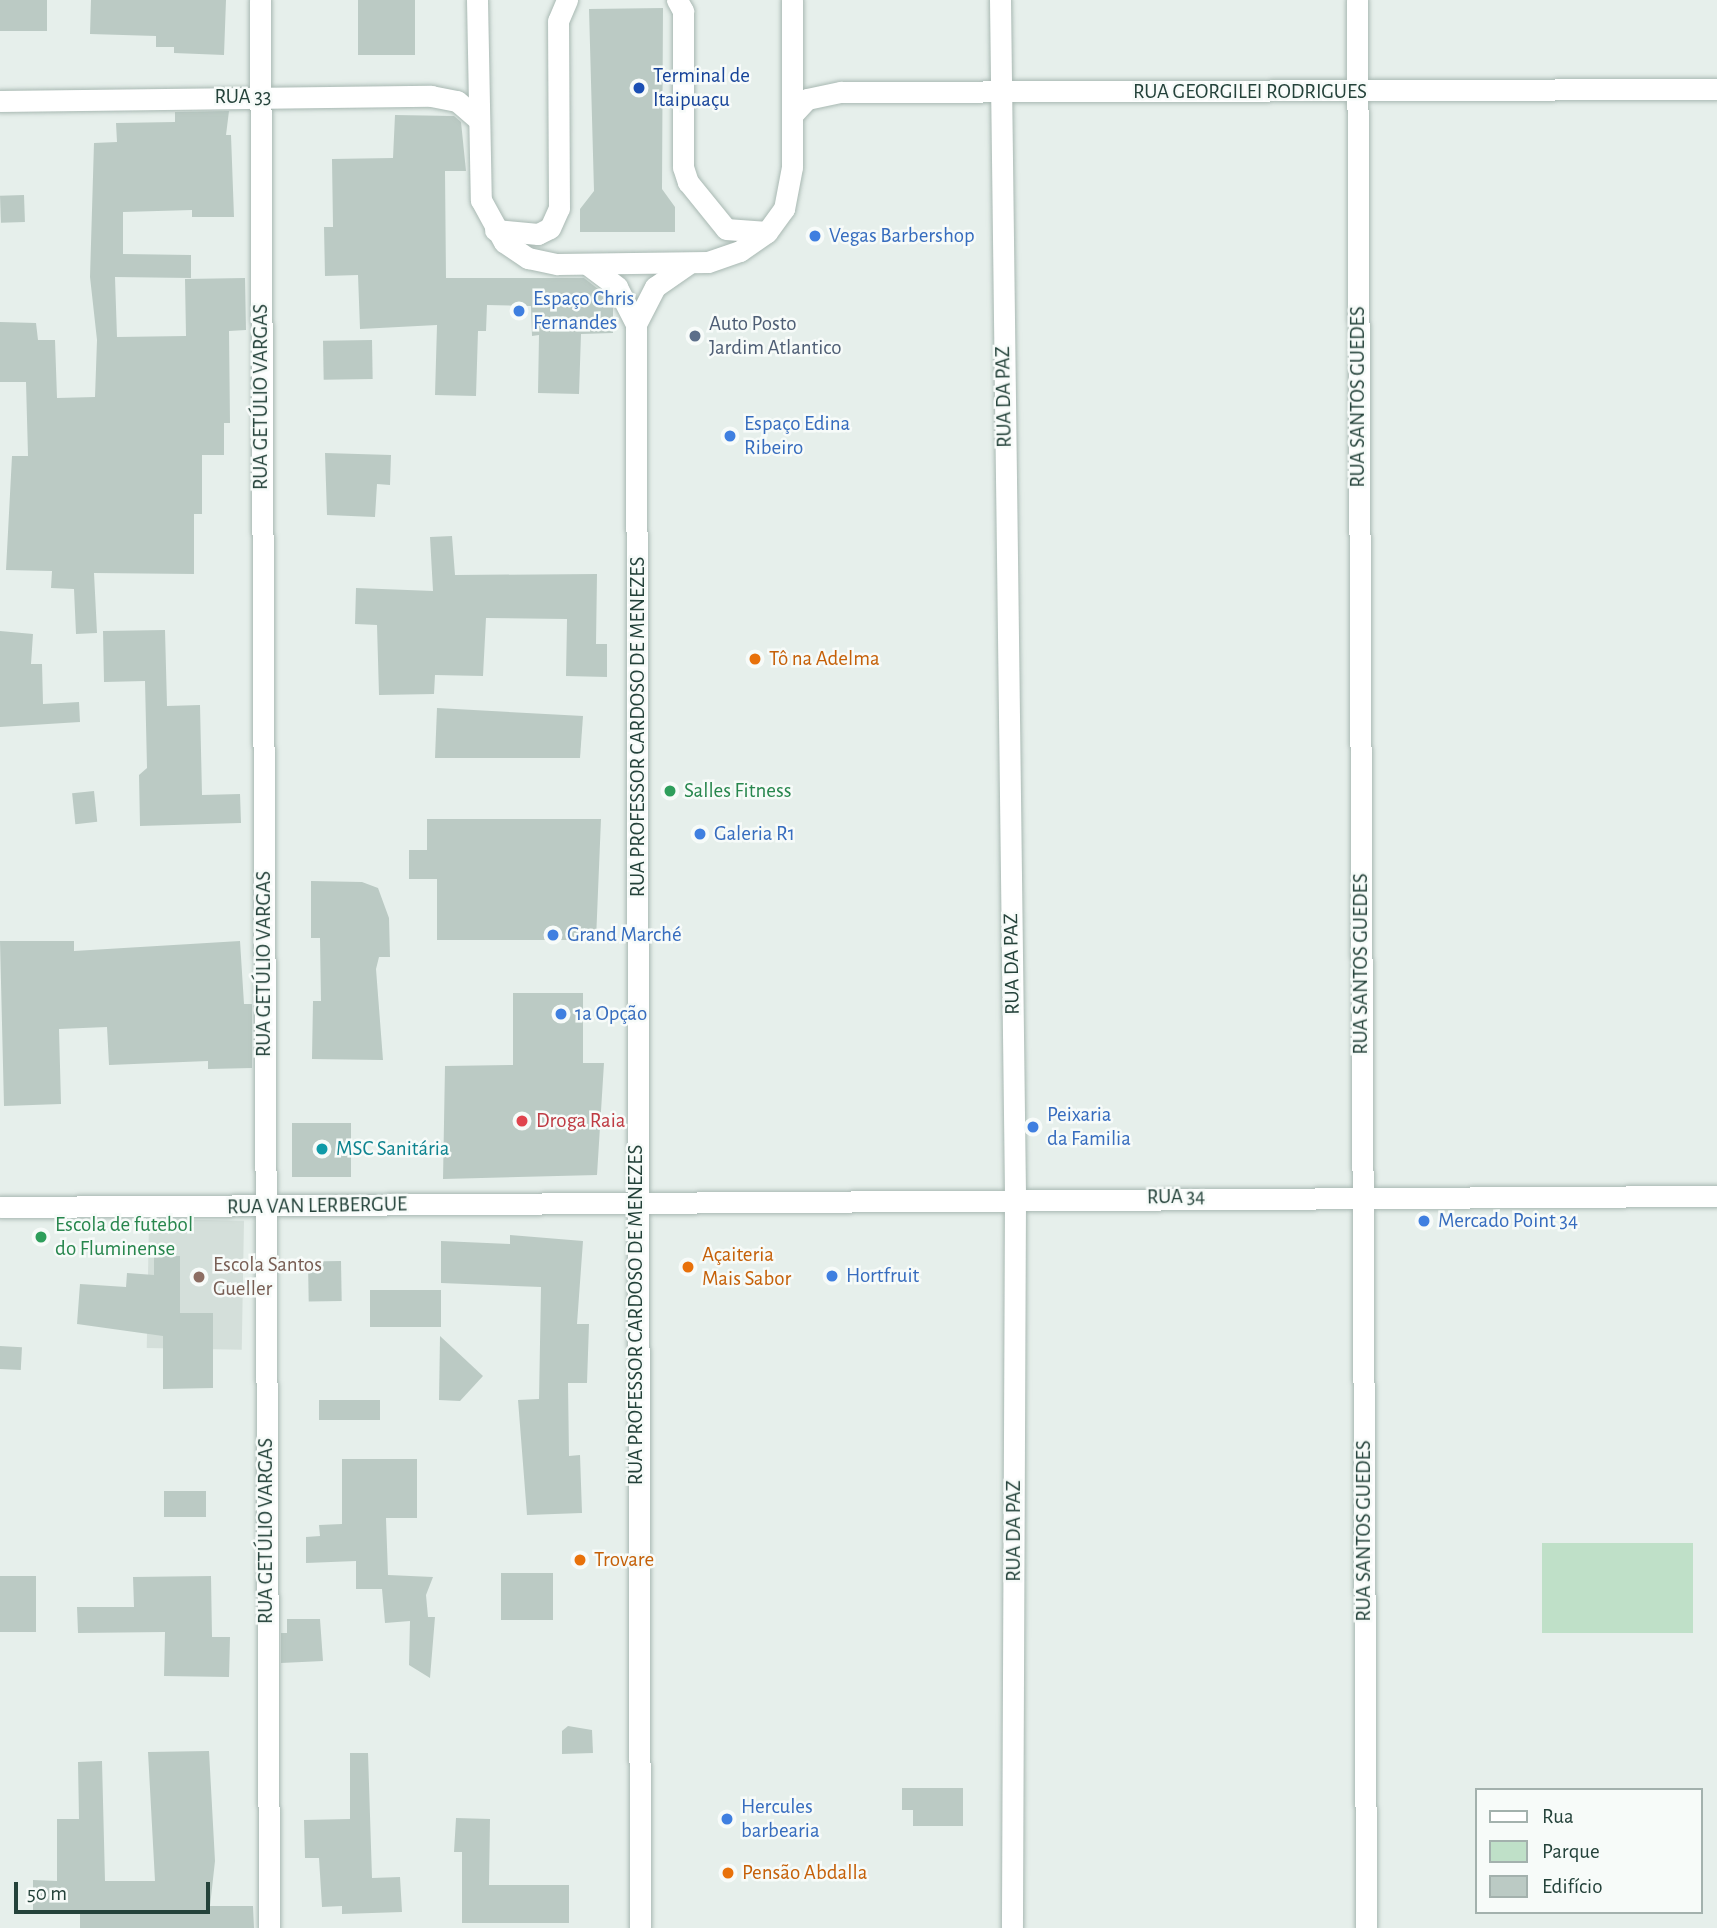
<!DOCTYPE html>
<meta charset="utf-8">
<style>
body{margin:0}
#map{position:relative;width:1717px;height:1928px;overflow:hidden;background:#e6efeb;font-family:"Alegreya Sans",sans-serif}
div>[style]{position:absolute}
.built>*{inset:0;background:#d4dfda;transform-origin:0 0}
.green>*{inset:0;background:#bfe0c8;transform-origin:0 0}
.building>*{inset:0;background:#bbcac4;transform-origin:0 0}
.roads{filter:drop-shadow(0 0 2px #a8b8b2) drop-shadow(0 0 2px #a8b8b2)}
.minor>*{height:21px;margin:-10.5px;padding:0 10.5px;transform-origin:10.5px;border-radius:10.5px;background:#fff}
.dots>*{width:19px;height:19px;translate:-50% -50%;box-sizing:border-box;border:4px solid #f7fbf9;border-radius:50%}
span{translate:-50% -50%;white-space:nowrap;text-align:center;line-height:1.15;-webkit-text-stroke:5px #f7fbf9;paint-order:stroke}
.transit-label{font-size:21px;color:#164399}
.left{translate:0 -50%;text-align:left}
.street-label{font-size:21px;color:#24423a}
.shop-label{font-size:21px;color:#366cbe}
.service-label{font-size:21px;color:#4e5e75}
.food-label{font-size:21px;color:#c56008}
.leisure-label{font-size:21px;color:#27864d}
.health-label{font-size:21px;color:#be3a42}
.culture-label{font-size:21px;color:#0d838f}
.education-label{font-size:21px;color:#785e54}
.legend{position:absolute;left:1475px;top:1788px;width:228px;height:126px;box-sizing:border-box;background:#f7fbf9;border:2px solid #a3b1ad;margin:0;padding:9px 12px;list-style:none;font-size:21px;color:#24423a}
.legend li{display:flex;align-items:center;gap:14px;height:35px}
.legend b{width:35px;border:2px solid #a3b1ad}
.scale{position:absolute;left:14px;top:1882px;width:196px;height:32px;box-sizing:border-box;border:4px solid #24423a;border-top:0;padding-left:9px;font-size:21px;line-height:24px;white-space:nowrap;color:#24423a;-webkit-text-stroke:5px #f7fbf9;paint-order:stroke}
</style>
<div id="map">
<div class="built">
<i style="left:149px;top:1219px;width:95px;height:129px;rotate:1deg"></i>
</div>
<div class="green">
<i style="left:1542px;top:1543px;width:151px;height:90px"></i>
</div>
<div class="building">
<i style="left:0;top:0;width:47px;height:31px"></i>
<i style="clip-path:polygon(91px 0,226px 0,224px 55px,174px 53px,174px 47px,156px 47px,156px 36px,90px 34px)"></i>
<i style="left:358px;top:0;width:57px;height:55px"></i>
<i style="clip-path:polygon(663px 8px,662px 189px,675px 207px,675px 232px,580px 232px,580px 209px,594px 191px,589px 9px)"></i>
<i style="clip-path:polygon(229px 111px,226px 135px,231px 135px,234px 217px,192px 217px,192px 210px,123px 212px,123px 254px,191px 255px,191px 278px,115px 277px,117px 337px,186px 336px,185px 279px,245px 278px,246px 330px,229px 331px,230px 423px,224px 423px,224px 455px,202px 455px,202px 514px,194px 514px,194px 574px,94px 573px,97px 633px,76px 634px,74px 589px,51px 588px,52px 571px,6px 570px,12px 456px,28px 456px,26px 382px,0 382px,0 322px,36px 323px,38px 340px,55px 340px,57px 398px,95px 397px,97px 340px,90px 277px,94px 143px,117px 142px,116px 123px,175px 122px,175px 112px)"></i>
<i style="clip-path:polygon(395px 115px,454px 116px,461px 122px,466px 171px,445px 171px,446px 278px,584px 278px,607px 296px,613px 308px,613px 333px,581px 334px,579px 394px,538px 393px,539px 335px,532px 336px,531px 306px,487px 305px,486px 331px,478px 331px,476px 396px,435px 395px,437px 325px,360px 329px,358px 275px,325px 276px,324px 227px,333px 227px,332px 159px,393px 158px)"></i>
<i style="left:24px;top:195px;width:27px;height:24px;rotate:88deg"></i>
<i style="left:372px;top:340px;width:39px;height:49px;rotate:89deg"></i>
<i style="clip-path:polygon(325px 453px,391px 455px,390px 485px,377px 484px,375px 517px,327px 515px)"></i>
<i style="clip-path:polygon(452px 536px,455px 575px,597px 574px,596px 644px,607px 644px,607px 677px,566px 676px,567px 619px,486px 618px,483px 676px,435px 675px,434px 694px,379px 695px,377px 625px,355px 624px,356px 588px,433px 591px,430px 537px)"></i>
<i style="clip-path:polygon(165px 630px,167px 706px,200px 705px,202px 795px,240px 794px,241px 823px,140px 826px,139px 775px,147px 768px,145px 681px,104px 682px,103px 631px)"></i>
<i style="clip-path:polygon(0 631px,33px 634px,31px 664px,42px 664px,43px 704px,79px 702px,80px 722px,0 727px)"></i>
<i style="clip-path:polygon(437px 708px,583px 716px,580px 758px,435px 758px)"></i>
<i style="left:94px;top:791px;width:31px;height:22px;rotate:84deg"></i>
<i style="clip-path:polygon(427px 819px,601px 819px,596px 940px,437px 940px,437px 879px,409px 879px,409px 850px,427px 850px)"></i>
<i style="clip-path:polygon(311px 881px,362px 882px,378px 888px,389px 918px,390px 957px,379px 957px,376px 969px,383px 1060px,312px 1059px,313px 1001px,321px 1001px,320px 938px,311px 938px)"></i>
<i style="clip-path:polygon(0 941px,74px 941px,74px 951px,240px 941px,244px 1004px,252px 1004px,252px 1068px,208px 1069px,208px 1061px,109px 1065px,107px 1027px,59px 1029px,61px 1104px,4px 1106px)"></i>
<i style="clip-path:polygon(513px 993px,583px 993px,583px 1063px,604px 1063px,597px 1175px,443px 1179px,445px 1066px,513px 1065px)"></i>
<i style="left:292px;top:1123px;width:59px;height:54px"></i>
<i style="clip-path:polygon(510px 1235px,583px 1241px,577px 1324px,589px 1324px,587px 1383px,568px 1383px,569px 1456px,580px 1455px,582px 1513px,527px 1515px,518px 1400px,539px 1399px,541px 1287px,441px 1283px,441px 1241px,510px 1244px)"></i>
<i style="clip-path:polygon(154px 1256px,180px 1256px,180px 1313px,213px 1313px,213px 1388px,163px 1389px,163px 1336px,77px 1324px,80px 1284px,126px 1287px,127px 1273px,154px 1275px)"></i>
<i style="left:341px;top:1261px;width:40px;height:33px;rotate:89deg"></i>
<i style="left:370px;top:1290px;width:71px;height:37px"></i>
<i style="clip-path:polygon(440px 1336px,483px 1376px,460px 1401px,439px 1400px)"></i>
<i style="left:0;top:1346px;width:22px;height:23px;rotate:3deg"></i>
<i style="left:380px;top:1400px;width:20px;height:61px;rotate:90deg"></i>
<i style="clip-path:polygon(342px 1459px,417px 1459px,417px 1518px,386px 1518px,388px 1575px,433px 1577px,426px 1595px,428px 1617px,435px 1617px,430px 1678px,409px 1665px,410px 1621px,385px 1623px,382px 1589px,356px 1589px,356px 1561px,306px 1563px,306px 1537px,320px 1536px,319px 1525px,342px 1524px)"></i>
<i style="left:206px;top:1491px;width:26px;height:42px;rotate:90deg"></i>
<i style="left:501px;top:1573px;width:52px;height:47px"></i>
<i style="left:0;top:1576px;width:36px;height:56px"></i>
<i style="clip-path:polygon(211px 1576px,212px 1637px,230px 1637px,229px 1677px,164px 1676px,165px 1632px,78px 1633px,77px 1607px,134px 1607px,133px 1577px)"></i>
<i style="clip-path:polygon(287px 1619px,320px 1619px,323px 1661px,281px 1663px,281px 1633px,287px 1633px)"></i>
<i style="clip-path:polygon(568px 1726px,592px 1730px,593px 1753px,562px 1754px,562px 1731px)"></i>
<i style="clip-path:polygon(209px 1751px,215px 1861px,210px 1906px,253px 1906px,254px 1928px,80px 1928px,80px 1914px,33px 1914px,33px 1880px,57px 1881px,57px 1819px,79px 1819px,78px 1762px,102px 1761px,105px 1881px,155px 1881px,148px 1752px)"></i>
<i style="clip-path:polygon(350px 1753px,368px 1753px,372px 1878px,400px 1877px,402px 1912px,342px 1914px,342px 1906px,322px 1907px,319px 1858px,305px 1858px,304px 1820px,350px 1819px)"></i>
<i style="clip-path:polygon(902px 1788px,963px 1788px,963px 1826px,913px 1826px,913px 1810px,902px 1810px)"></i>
<i style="clip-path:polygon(456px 1818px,490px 1819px,489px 1885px,569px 1885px,569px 1923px,462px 1923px,462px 1852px,454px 1852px)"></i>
</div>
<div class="roads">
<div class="minor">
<i style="left:260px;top:0;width:1928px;rotate:89.73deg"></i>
<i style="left:477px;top:0;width:200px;rotate:88.9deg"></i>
<i style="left:481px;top:200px;width:48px;rotate:61.3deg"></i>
<i style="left:504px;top:242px;width:29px;rotate:34deg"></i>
<i style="left:528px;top:258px;width:30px;rotate:12deg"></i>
<i style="left:557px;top:264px;width:151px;rotate:-0.8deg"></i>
<i style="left:708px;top:262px;width:34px;rotate:-19deg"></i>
<i style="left:740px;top:251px;width:33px;rotate:-35deg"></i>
<i style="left:767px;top:232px;width:29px;rotate:-54deg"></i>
<i style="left:784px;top:209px;width:43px;rotate:-79.2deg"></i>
<i style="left:792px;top:167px;width:167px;rotate:-90deg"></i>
<i style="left:677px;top:0;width:13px;rotate:61deg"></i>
<i style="left:683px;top:11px;width:156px;rotate:90deg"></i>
<i style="left:683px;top:167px;width:16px;rotate:72deg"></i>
<i style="left:688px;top:182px;width:60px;rotate:51deg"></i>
<i style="left:726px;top:229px;width:41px;rotate:4.2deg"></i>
<i style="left:1000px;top:0;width:1199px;rotate:89.28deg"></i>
<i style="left:1015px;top:1199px;width:729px;rotate:90.24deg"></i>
<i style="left:1357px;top:0;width:1928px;rotate:89.73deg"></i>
<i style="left:0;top:101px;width:431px;rotate:-0.7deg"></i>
<i style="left:431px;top:96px;width:26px;rotate:11deg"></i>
<i style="left:457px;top:101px;width:28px;rotate:41deg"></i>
<i style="left:792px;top:115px;width:22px;rotate:-47deg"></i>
<i style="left:807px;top:99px;width:35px;rotate:-12deg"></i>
<i style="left:841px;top:92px;width:876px;rotate:-0.2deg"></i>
<i style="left:495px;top:230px;width:43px;rotate:5.3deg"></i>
<i style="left:538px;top:234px;width:13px;rotate:-27deg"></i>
<i style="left:550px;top:228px;width:22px;rotate:-66deg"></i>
<i style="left:559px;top:208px;width:187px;rotate:-90.3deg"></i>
<i style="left:558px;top:21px;width:23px;rotate:-67deg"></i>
<i style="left:587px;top:264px;width:38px;rotate:37deg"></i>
<i style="left:617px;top:287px;width:42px;rotate:62.8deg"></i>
<i style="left:636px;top:324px;width:1604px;rotate:89.86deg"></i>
<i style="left:636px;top:324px;width:42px;rotate:-62.8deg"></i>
<i style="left:655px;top:287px;width:40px;rotate:-34.9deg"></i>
<i style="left:0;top:1207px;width:1717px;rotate:-0.37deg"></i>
</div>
</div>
<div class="dots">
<i style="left:639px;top:88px;background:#1a4fb4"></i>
<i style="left:815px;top:236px;background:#3f7fe0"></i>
<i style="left:519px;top:311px;background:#3f7fe0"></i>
<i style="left:695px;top:336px;background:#5c6f8a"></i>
<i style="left:730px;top:436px;background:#3f7fe0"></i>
<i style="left:755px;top:659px;background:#e8710a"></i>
<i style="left:670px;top:791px;background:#2e9e5b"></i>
<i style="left:700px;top:834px;background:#3f7fe0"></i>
<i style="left:553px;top:935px;background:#3f7fe0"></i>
<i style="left:561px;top:1014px;background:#3f7fe0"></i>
<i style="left:522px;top:1121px;background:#e0444e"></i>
<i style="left:1033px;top:1127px;background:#3f7fe0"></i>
<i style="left:322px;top:1149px;background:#0f9aa8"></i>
<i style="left:1424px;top:1221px;background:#3f7fe0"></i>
<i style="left:41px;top:1237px;background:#2e9e5b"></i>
<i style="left:688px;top:1267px;background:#e8710a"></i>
<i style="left:832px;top:1276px;background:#3f7fe0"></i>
<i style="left:199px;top:1277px;background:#8d6e63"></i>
<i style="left:580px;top:1560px;background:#e8710a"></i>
<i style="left:727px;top:1819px;background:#3f7fe0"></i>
<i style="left:728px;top:1873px;background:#e8710a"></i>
</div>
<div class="transit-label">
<span class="left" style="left:653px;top:88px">Terminal de<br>Itaipuaçu</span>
</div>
<div class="street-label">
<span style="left:1250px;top:92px">RUA GEORGILEI RODRIGUES</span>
<span style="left:243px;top:97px">RUA 33</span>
<span style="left:261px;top:397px;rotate:-90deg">RUA GETÚLIO VARGAS</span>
<span style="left:1004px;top:397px;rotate:-91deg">RUA DA PAZ</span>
<span style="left:1358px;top:397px;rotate:-90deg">RUA SANTOS GUEDES</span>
<span style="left:638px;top:727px;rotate:-90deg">RUA PROFESSOR CARDOSO DE MENEZES</span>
<span style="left:264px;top:964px;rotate:-90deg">RUA GETÚLIO VARGAS</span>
<span style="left:1012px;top:964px;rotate:-91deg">RUA DA PAZ</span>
<span style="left:1361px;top:964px;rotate:-90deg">RUA SANTOS GUEDES</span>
<span style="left:1176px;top:1197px;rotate:-1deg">RUA 34</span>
<span style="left:317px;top:1206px;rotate:-1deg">RUA VAN LERBERGUE</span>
<span style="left:636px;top:1315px;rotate:-90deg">RUA PROFESSOR CARDOSO DE MENEZES</span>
<span style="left:266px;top:1531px;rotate:-90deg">RUA GETÚLIO VARGAS</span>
<span style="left:1014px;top:1531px;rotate:-90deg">RUA DA PAZ</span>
<span style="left:1364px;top:1531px;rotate:-90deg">RUA SANTOS GUEDES</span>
</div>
<div class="shop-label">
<span class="left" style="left:829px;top:236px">Vegas Barbershop</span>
<span class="left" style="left:533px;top:311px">Espaço Chris<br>Fernandes</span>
<span class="left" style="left:744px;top:436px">Espaço Edina<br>Ribeiro</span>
<span class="left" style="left:714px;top:834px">Galeria R1</span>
<span class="left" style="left:567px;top:935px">Grand Marché</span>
<span class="left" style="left:575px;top:1014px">1a Opção</span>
<span class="left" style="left:1047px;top:1127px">Peixaria<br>da Familia</span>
<span class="left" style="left:1438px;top:1221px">Mercado Point 34</span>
<span class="left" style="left:846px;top:1276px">Hortfruit</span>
<span class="left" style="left:741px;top:1819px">Hercules<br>barbearia</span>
</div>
<div class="service-label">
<span class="left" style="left:709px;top:336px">Auto Posto<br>Jardim Atlantico</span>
</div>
<div class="food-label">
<span class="left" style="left:769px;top:659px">Tô na Adelma</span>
<span class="left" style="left:702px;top:1267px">Açaiteria<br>Mais Sabor</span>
<span class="left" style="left:594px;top:1560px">Trovare</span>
<span class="left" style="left:742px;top:1873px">Pensão Abdalla</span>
</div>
<div class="leisure-label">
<span class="left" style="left:684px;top:791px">Salles Fitness</span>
<span class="left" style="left:55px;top:1237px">Escola de futebol<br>do Fluminense</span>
</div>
<div class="health-label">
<span class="left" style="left:536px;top:1121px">Droga Raia</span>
</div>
<div class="culture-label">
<span class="left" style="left:336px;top:1149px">MSC Sanitária</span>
</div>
<div class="education-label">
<span class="left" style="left:213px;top:1277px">Escola Santos<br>Gueller</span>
</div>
<ul class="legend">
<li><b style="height:9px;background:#fff"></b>Rua</li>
<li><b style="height:19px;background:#bfe0c8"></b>Parque</li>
<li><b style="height:19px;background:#bbcac4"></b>Edifício</li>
</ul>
<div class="scale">50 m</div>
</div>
